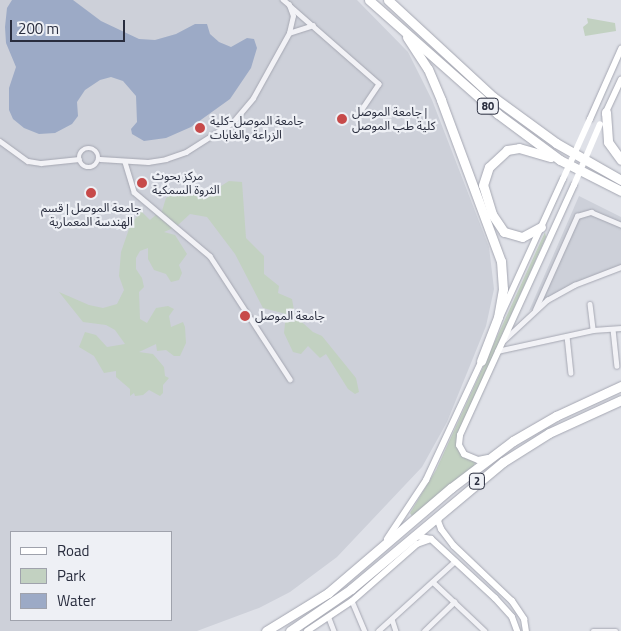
<!DOCTYPE html>
<meta charset="utf-8">
<style>
body{margin:0}
#map{position:relative;width:621px;height:631px;overflow:hidden;background:#dfe1e8;font-family:"Titillium Web","Noto Sans Arabic",sans-serif}
div>[style]{position:absolute}
.built>*{inset:0;background:#cdd0d9}
.green>*{inset:0;background:#c2d1c1}
.water>*{inset:0;background:#9caac6}
.roads{filter:drop-shadow(0 0 1px #a5a7b2) drop-shadow(0 0 1px #a5a7b2)}
.street>*{height:4.5px;margin:-2.25px;padding:0 2.25px;transform-origin:2.25px;border-radius:2.25px;background:#f2f2f6}
.street>.ring{margin:-2.25px;padding:0;box-sizing:content-box;background:none;border:4.5px solid #f2f2f6;border-radius:50%}
.secondary>*{height:6px;margin:-3px;padding:0 3px;transform-origin:3px;border-radius:3px;background:#fff}
.highway>*{height:9px;margin:-4.5px;padding:0 4.5px;transform-origin:4.5px;border-radius:4.5px;background:#fff}
.secondary-bridge>*{height:6px;margin:-3px;padding:0 3px;transform-origin:3px;border-radius:3px;background:#fff}
.dots>*{width:14px;height:14px;translate:-50% -50%;box-sizing:border-box;border:2px solid #eef0f5;border-radius:50%}
span{translate:-50% -50%;white-space:nowrap;text-align:center;line-height:1.15;-webkit-text-stroke:4.5px #eef0f5;paint-order:stroke}
.shield-label span{padding:1px 4px;background:#eef0f5;border:1px solid;border-radius:4px;-webkit-text-stroke-width:0}
.shield-label{font-size:11px;color:#292d3e;font-weight:700}
.poi-label{font-size:12px;color:#292d3e}
.left{translate:0 -50%;text-align:left}
.legend{position:absolute;left:10px;top:531px;width:162px;height:90px;box-sizing:border-box;background:#eef0f5;border:1px solid #9fa2ac;margin:0;padding:6px 9px;list-style:none;font-size:15px;color:#292d3e}
.legend li{display:flex;align-items:center;gap:10px;height:25px}
.legend b{width:25px;border:1px solid #9fa2ac}
.scale{position:absolute;left:10px;top:20px;width:115px;height:22px;box-sizing:border-box;border:2px solid #292d3e;border-top:0;padding-left:6px;font-size:15px;line-height:18px;white-space:nowrap;color:#292d3e;-webkit-text-stroke:4px #eef0f5;paint-order:stroke}
</style>
<div id="map">
<div class="built">
<i style="clip-path:polygon(evenodd,0 0,357px 0,408px 52px,432px 100px,489px 247px,494px 289px,486px 326px,447px 422px,422px 467px,337px 557px,290px 592px,259px 608px,197px 631px,0 631px,0 0,11px 532px,171px 532px,171px 620px,11px 620px,11px 532px)"></i>
<i style="clip-path:polygon(579px 196px,621px 217px,621px 265px,529px 311px)"></i>
</div>
<div class="green">
<i style="clip-path:polygon(587px 18px,615px 23px,616px 31px,585px 36px,583px 27px,588px 23px)"></i>
<i style="clip-path:polygon(229px 181px,242px 182px,246px 238px,264px 256px,264px 274px,279px 286px,278px 293px,292px 299px,295px 316px,313px 332px,322px 336px,356px 378px,359px 392px,355px 394px,348px 389px,326px 354px,320px 358px,308px 346px,301px 354px,293px 352px,284px 333px,286px 314px,263px 308px,235px 254px,207px 217px,190px 214px,177px 226px,173px 223px,171px 229px,164px 232px,175px 235px,187px 254px,179px 265px,182px 273px,179px 280px,171px 282px,166px 274px,154px 270px,148px 259px,148px 248px,140px 251px,136px 258px,136px 269px,142px 278px,144px 287px,139px 292px,140px 319px,147px 323px,156px 308px,168px 306px,174px 309px,169px 316px,171px 327px,183px 322px,185px 327px,186px 343px,180px 356px,174px 356px,166px 350px,157px 351px,156px 344px,139px 352px,153px 354px,164px 367px,165px 376px,169px 378px,163px 385px,163px 393px,160px 396px,149px 390px,143px 395px,135px 396px,134px 393px,130px 396px,130px 389px,116px 377px,116px 371px,104px 373px,94px 356px,79px 347px,85px 332px,96px 335px,107px 347px,125px 344px,115px 330px,106px 325px,83px 322px,59px 292px,89px 305px,103px 308px,117px 304px,124px 290px,119px 276px,121px 252px,130px 226px,141px 211px,150px 220px,158px 213px,158px 217px,172px 222px,161px 214px,166px 198px,173px 193px,189px 188px,193px 192px,213px 191px)"></i>
<i style="clip-path:polygon(545px 232px,546px 237px,458px 434px,456px 443px,465px 458px,475px 462px,474px 466px,412px 516px,410px 513px,436px 470px)"></i>
</div>
<div class="water">
<i style="clip-path:polygon(12px 0,73px 0,101px 21px,139px 39px,155px 40px,176px 34px,195px 24px,207px 24px,210px 34px,219px 42px,231px 47px,247px 38px,254px 39px,257px 48px,251px 68px,230px 99px,191px 127px,166px 138px,144px 141px,132px 134px,131px 129px,137px 122px,136px 96px,123px 81px,111px 77px,100px 80px,85px 90px,77px 102px,78px 116px,72px 124px,55px 133px,39px 134px,24px 128px,13px 119px,9px 110px,9px 88px,16px 67px,6px 43px,5px 27px,7px 8px)"></i>
</div>
<div class="roads">
<div class="street">
<i style="left:290px;top:6px;width:118px;rotate:41.2deg"></i>
<i style="left:379px;top:84px;width:32px;rotate:124deg"></i>
<i style="left:289px;top:33px;width:25px;rotate:-18deg"></i>
<i style="left:0;top:141px;width:34px;rotate:36deg"></i>
<i style="left:28px;top:161px;width:13px;rotate:9deg"></i>
<i style="left:41px;top:163px;width:38px;rotate:-6deg"></i>
<i class="ring" style="left:79px;top:148px;width:15.5px;height:15.5px"></i>
<i style="left:100px;top:159px;width:48px;rotate:3.6deg"></i>
<i style="left:148px;top:162px;width:18px;rotate:-9deg"></i>
<i style="left:166px;top:159px;width:21px;rotate:-19deg"></i>
<i style="left:186px;top:152px;width:56px;rotate:-32.6deg"></i>
<i style="left:233px;top:122px;width:31px;rotate:-50deg"></i>
<i style="left:253px;top:98px;width:74px;rotate:-61deg"></i>
<i style="left:289px;top:33px;width:17px;rotate:-77deg"></i>
<i style="left:293px;top:16px;width:12px;rotate:-110deg"></i>
<i style="left:289px;top:5px;width:8px;rotate:-140deg"></i>
<i style="left:125px;top:162px;width:31px;rotate:73deg"></i>
<i style="left:134px;top:192px;width:99px;rotate:40.1deg"></i>
<i style="left:210px;top:256px;width:147px;rotate:57deg"></i>
<i style="left:590px;top:304px;width:26px;rotate:83deg"></i>
<i style="left:535px;top:310px;width:103px;rotate:-65.9deg"></i>
<i style="left:577px;top:216px;width:15px;rotate:-16deg"></i>
<i style="left:591px;top:212px;width:33px;rotate:23deg"></i>
<i style="left:613px;top:329px;width:37px;rotate:84deg"></i>
<i style="left:567px;top:336px;width:37px;rotate:84deg"></i>
<i style="left:504px;top:340px;width:59px;rotate:-42.9deg"></i>
<i style="left:547px;top:300px;width:31px;rotate:-29deg"></i>
<i style="left:574px;top:285px;width:50px;rotate:-21deg"></i>
<i style="left:497px;top:351px;width:98px;rotate:-12.3deg"></i>
<i style="left:593px;top:330px;width:28px;rotate:-4deg"></i>
<i style="left:433px;top:582px;width:71px;rotate:43.3deg"></i>
<i style="left:352px;top:601px;width:33px;rotate:67deg"></i>
<i style="left:329px;top:618px;width:14px;rotate:69deg"></i>
<i style="left:392px;top:619px;width:13px;rotate:72deg"></i>
<i style="left:378px;top:631px;width:104px;rotate:-42.3deg"></i>
<i style="left:424px;top:631px;width:42px;rotate:-44deg"></i>
<i style="left:593px;top:631px;width:23px"></i>
</div>
<div class="secondary">
<i style="left:605px;top:114px;width:38px;rotate:-65deg"></i>
<i style="left:590px;top:119px;width:77px;rotate:-66.1deg"></i>
<i style="left:500px;top:317px;width:152px;rotate:-65.5deg"></i>
<i style="left:488px;top:458px;width:10px;rotate:169deg"></i>
<i style="left:478px;top:460px;width:15px;rotate:-157deg"></i>
<i style="left:464px;top:454px;width:10px;rotate:-119deg"></i>
<i style="left:459px;top:445px;width:10px;rotate:-84deg"></i>
<i style="left:460px;top:435px;width:275px;rotate:-65.5deg"></i>
<i style="left:441px;top:514px;width:8px;rotate:113deg"></i>
<i style="left:438px;top:521px;width:9px;rotate:69deg"></i>
<i style="left:441px;top:529px;width:21px;rotate:53deg"></i>
<i style="left:454px;top:546px;width:80px;rotate:43.5deg"></i>
<i style="left:512px;top:601px;width:22px;rotate:56deg"></i>
<i style="left:524px;top:619px;width:12px;rotate:81deg"></i>
<i style="left:416px;top:536px;width:15px;rotate:11deg"></i>
<i style="left:431px;top:539px;width:87px;rotate:42.7deg"></i>
<i style="left:495px;top:598px;width:25px;rotate:48deg"></i>
<i style="left:512px;top:617px;width:15px;rotate:70deg"></i>
<i style="left:387px;top:539px;width:71px;rotate:-56.5deg"></i>
<i style="left:426px;top:480px;width:135px;rotate:-65deg"></i>
<i style="left:307px;top:631px;width:54px;rotate:-33.7deg"></i>
<i style="left:352px;top:601px;width:86px;rotate:-41.2deg"></i>
<i style="left:417px;top:544px;width:15px;rotate:-20deg"></i>
</div>
<div class="highway">
<i style="left:369px;top:0;width:172px;rotate:41.5deg"></i>
<i style="left:498px;top:114px;width:77px;rotate:36.6deg"></i>
<i style="left:560px;top:160px;width:68px;rotate:26.9deg"></i>
<i style="left:388px;top:0;width:143px;rotate:42.7deg"></i>
<i style="left:493px;top:97px;width:78px;rotate:36.1deg"></i>
<i style="left:556px;top:143px;width:75px;rotate:29.6deg"></i>
<i style="left:407px;top:37px;width:38px;rotate:57deg"></i>
<i style="left:428px;top:69px;width:34px;rotate:67deg"></i>
<i style="left:441px;top:100px;width:172px;rotate:69.6deg"></i>
<i style="left:501px;top:261px;width:28px;rotate:86deg"></i>
<i style="left:503px;top:289px;width:28px;rotate:100deg"></i>
<i style="left:498px;top:317px;width:47px;rotate:111.1deg"></i>
<i style="left:606px;top:112px;width:30px;rotate:86deg"></i>
<i style="left:608px;top:142px;width:22px;rotate:54deg"></i>
<i style="left:541px;top:227px;width:21px;rotate:152deg"></i>
<i style="left:522px;top:237px;width:19px;rotate:-164deg"></i>
<i style="left:504px;top:232px;width:22px;rotate:-124deg"></i>
<i style="left:492px;top:214px;width:30px;rotate:-107deg"></i>
<i style="left:483px;top:185px;width:19px;rotate:-72deg"></i>
<i style="left:489px;top:167px;width:25px;rotate:-43deg"></i>
<i style="left:507px;top:150px;width:12px;rotate:-9deg"></i>
<i style="left:519px;top:148px;width:33px;rotate:16deg"></i>
<i style="left:266px;top:631px;width:73px;rotate:-31.5deg"></i>
<i style="left:328px;top:593px;width:162px;rotate:-40.5deg"></i>
<i style="left:451px;top:488px;width:78px;rotate:-37.2deg"></i>
<i style="left:513px;top:441px;width:50px;rotate:-30.2deg"></i>
<i style="left:556px;top:416px;width:72px;rotate:-24.8deg"></i>
<i style="left:290px;top:631px;width:74px;rotate:-34.5deg"></i>
<i style="left:351px;top:589px;width:198px;rotate:-39.9deg"></i>
<i style="left:503px;top:462px;width:54px;rotate:-32.2deg"></i>
<i style="left:549px;top:433px;width:79px;rotate:-24.6deg"></i>
</div>
</div>
<div class="secondary-bridge">
<i style="left:563px;top:179px;width:66px;rotate:-65.8deg"></i>
<i style="left:574px;top:185px;width:66px;rotate:-66.9deg"></i>
</div>
<div class="dots">
<i style="left:342px;top:119px;background:#c74a4a"></i>
<i style="left:200px;top:128px;background:#c74a4a"></i>
<i style="left:142px;top:183px;background:#c74a4a"></i>
<i style="left:91px;top:193px;background:#c74a4a"></i>
<i style="left:245px;top:316px;background:#c74a4a"></i>
</div>
<div class="shield-label">
<span style="left:488px;top:106px">80</span>
<span style="left:477px;top:481px">2</span>
</div>
<div class="poi-label">
<span class="left" style="left:352px;top:119px">جامعة الموصل |<br>كلية طب الموصل</span>
<span class="left" style="left:210px;top:128px">جامعة الموصل-كلية<br>الزراعة والغابات</span>
<span class="left" style="left:152px;top:183px">مركز بحوث<br>الثروة السمكية</span>
<span style="left:91px;top:215px">جامعة الموصل | قسم<br>الهندسة المعمارية</span>
<span class="left" style="left:255px;top:316px">جامعة الموصل</span>
</div>
<ul class="legend">
<li><b style="height:6px;background:#fff"></b>Road</li>
<li><b style="height:14px;background:#c2d1c1"></b>Park</li>
<li><b style="height:14px;background:#9caac6"></b>Water</li>
</ul>
<div class="scale">200 m</div>
</div>
